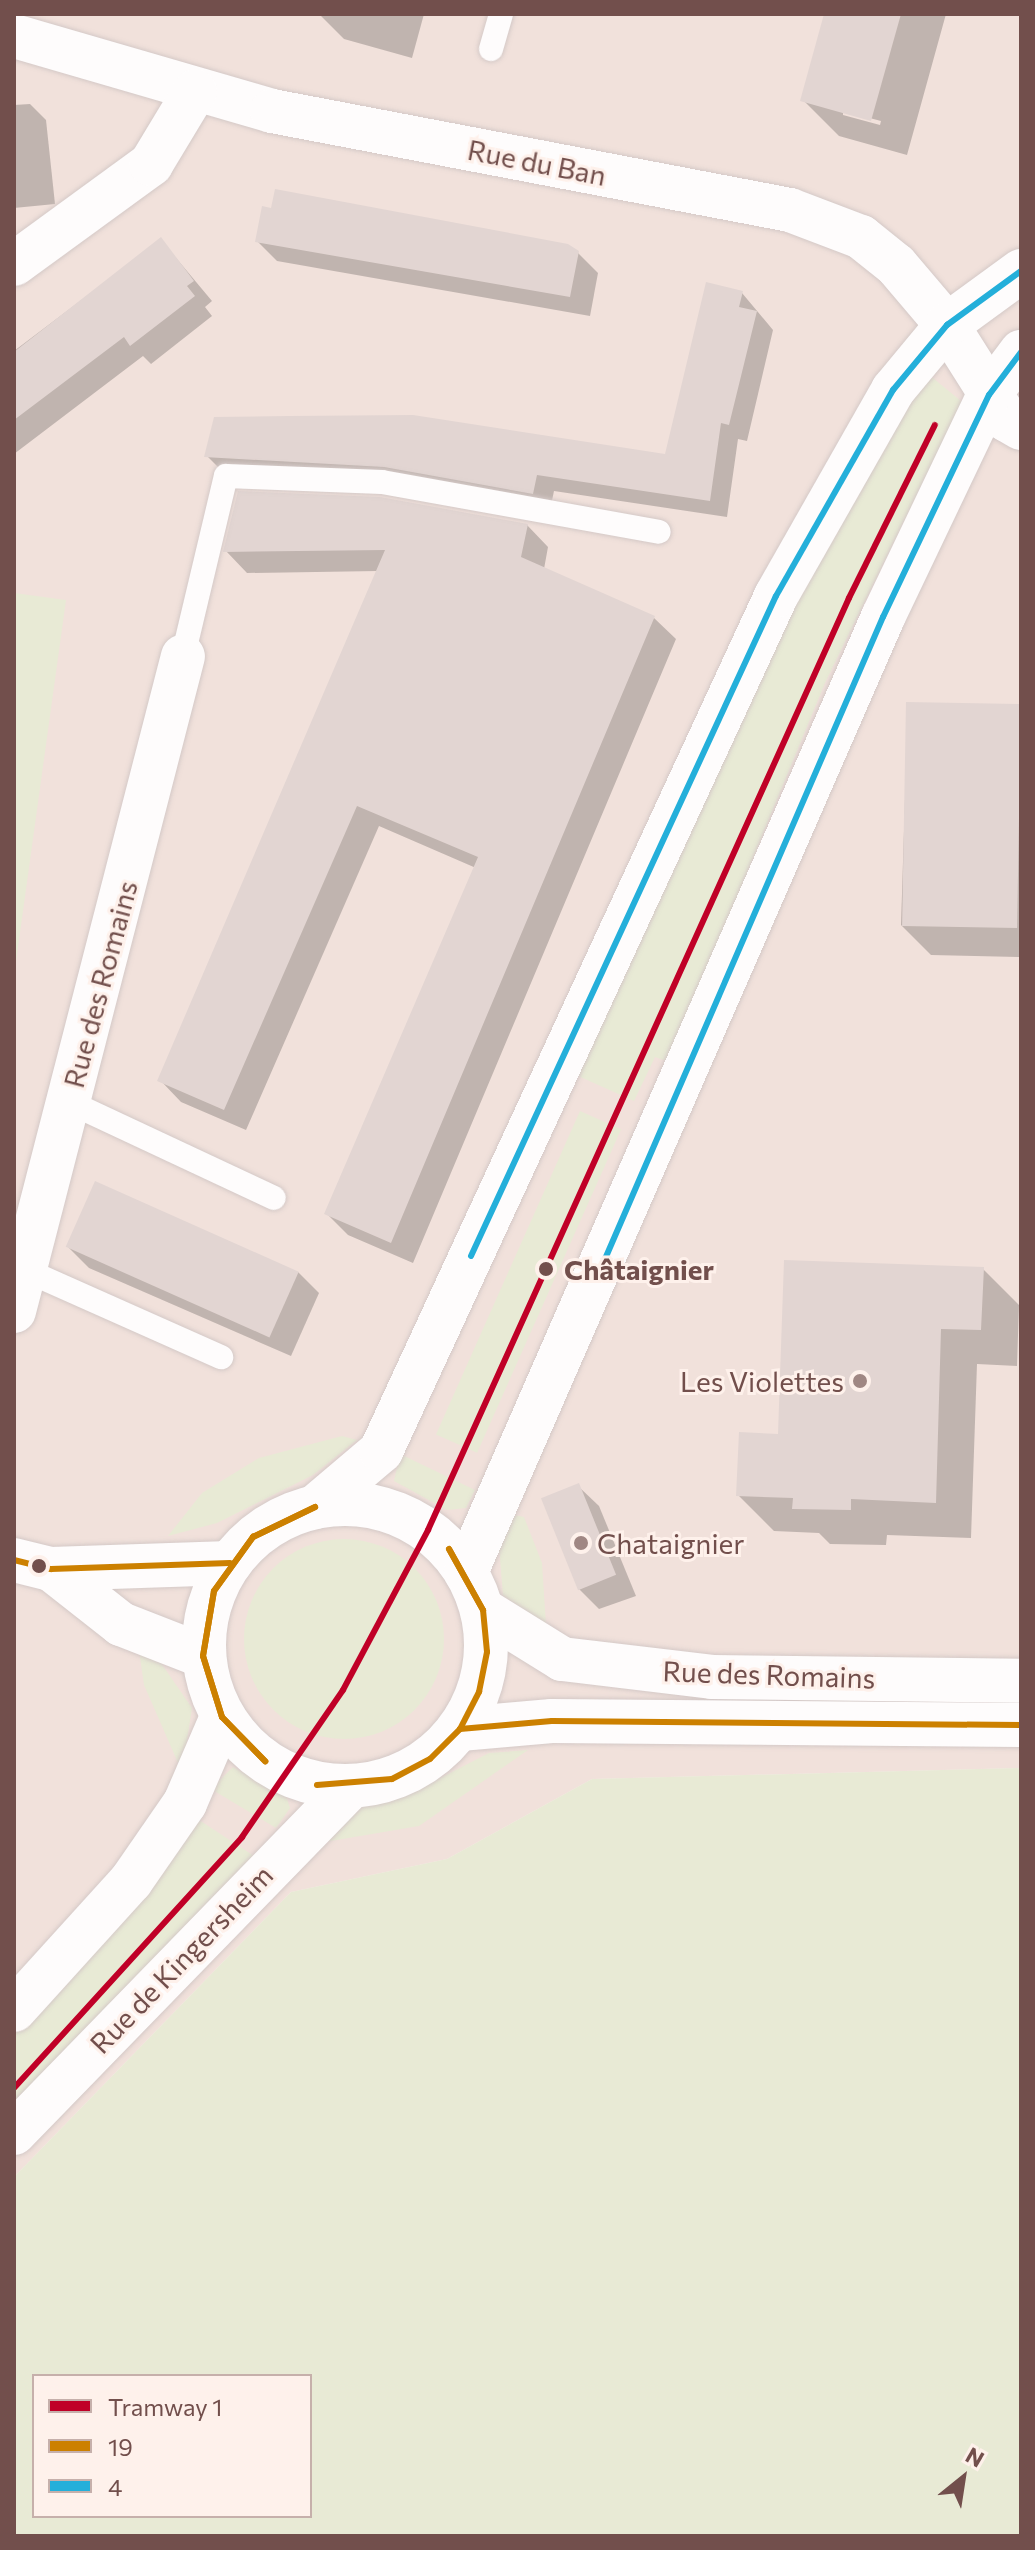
<!DOCTYPE html>
<meta charset="utf-8">
<style>
body{margin:0}
#map{position:relative;width:1035px;height:2550px;overflow:hidden;background:#f6eeea;font-family:Commissioner,sans-serif}
div>[style]{position:absolute}
.residential>*{inset:0;background:#f1e1db}
.green>*{inset:0;background:#e8ead5;transform-origin:0 0}
.round{border-radius:50%}
.shadow>*{inset:0;background:#0003}
.building>*{inset:0;background:#e2d5d2;transform-origin:0 0}
.roads{filter:drop-shadow(0 0 2px #d4c9c7) drop-shadow(0 0 2px #d4c9c7)}
.service>*{height:24px;margin:-12px;padding:0 12px;transform-origin:12px;border-radius:12px;background:#fefcfc}
.minor>*{height:44px;margin:-22px;padding:0 22px;transform-origin:22px;border-radius:22px;background:#fefcfc}
.secondary>*{height:44px;margin:-22px;padding:0 22px;transform-origin:22px;border-radius:22px;background:#fefcfc}
.secondary>.ring{margin:-22px;padding:0;box-sizing:content-box;background:none;border:44px solid #fefcfc;border-radius:50%}
.tram>*{height:2px;margin:-1px;padding:0 1px;transform-origin:1px;border-radius:1px;background:#e3e1e4}
.bus-1>*{height:6px;margin:-3px;padding:0 3px;transform-origin:3px;border-radius:3px;background:#cc8000}
.bus-2>*{height:6px;margin:-3px;padding:0 3px;transform-origin:3px;border-radius:3px;background:#24afda}
.tram-1>*{height:6px;margin:-3px;padding:0 3px;transform-origin:3px;border-radius:3px;background:#c00027}
.dots>*{width:22px;height:22px;translate:-50% -50%;box-sizing:border-box;border:4px solid #fef1eb;border-radius:50%}
span{translate:-50% -50%;white-space:nowrap;text-align:center;line-height:1.15;-webkit-text-stroke:6px #fef1eb;paint-order:stroke}
.street-label{font-size:28px;color:#724f4c}
.stop-label{font-size:28px;color:#724f4c;font-weight:700}
.left{translate:0 -50%;text-align:left}
.poi-label{font-size:28px;color:#724f4c}
.right{translate:-100% -50%;text-align:right}
.frame{position:absolute;inset:0;border:16px solid #724f4c;pointer-events:none}
.legend{position:absolute;left:32px;top:2374px;width:280px;height:144px;box-sizing:border-box;background:#fef1eb;border:2px solid #c6b0ab;margin:0;padding:10px 14px;list-style:none;font-size:24px;color:#724f4c}
.legend li{display:flex;align-items:center;gap:16px;height:40px}
.legend b{width:40px;border:2px solid #c6b0ab}
.north{position:absolute;left:923px;top:2438px;width:80px;height:80px;-webkit-text-stroke:6px #fef1eb;paint-order:stroke;rotate:30deg;font-size:22px;font-weight:700;line-height:32px;text-align:center;color:#724f4c}
.north::after{content:'';display:block;margin:auto;width:28px;height:36px;background:#724f4c;clip-path:polygon(50% 0,100% 100%,50% 72%,0 100%)}
</style>
<div id="map">
<div class="residential">
<i style="clip-path:polygon(14px 14px,1021px 14px,1021px 1768px,592px 1779px,447px 1859px,291px 1892px,14px 2177px)"></i>
</div>
<div class="green">
<i style="clip-path:polygon(928px 374px,961px 401px,959px 408px,825px 683px,669px 1062px,655px 1057px,634px 1101px,576px 1075px,791px 607px)"></i>
<i style="clip-path:polygon(14px 593px,66px 600px,14px 976px)"></i>
<i style="left:580px;top:1111px;width:45px;height:354px;rotate:24deg"></i>
<i style="clip-path:polygon(342px 1436px,357px 1440px,313px 1475px,217px 1523px,168px 1536px,202px 1493px,259px 1458px)"></i>
<i style="clip-path:polygon(400px 1454px,475px 1490px,466px 1508px,447px 1510px,394px 1481px)"></i>
<i style="clip-path:polygon(515px 1515px,524px 1517px,542px 1563px,546px 1625px,503px 1596px,499px 1546px)"></i>
<i class="round" style="left:244px;top:1539px;width:200px;height:200px"></i>
<i style="clip-path:polygon(139px 1650px,161px 1663px,192px 1708px,182px 1772px,144px 1685px)"></i>
<i style="clip-path:polygon(528px 1750px,419px 1826px,325px 1842px,342px 1810px,415px 1791px,489px 1753px)"></i>
<i style="clip-path:polygon(233px 1767px,286px 1796px,290px 1808px,276px 1828px,211px 1789px)"></i>
<i style="clip-path:polygon(evenodd,1021px 1768px,1021px 2536px,14px 2536px,14px 2177px,291px 1892px,447px 1859px,592px 1779px,1021px 1768px,34px 2376px,310px 2376px,310px 2516px,34px 2516px,34px 2376px)"></i>
<i style="clip-path:polygon(193px 1816px,254px 1856px,14px 2104px,14px 2030px)"></i>
</div>
<div class="shadow">
<i style="clip-path:polygon(319px 14px,424px 14px,412px 58px,344px 39px)"></i>
<i style="clip-path:polygon(evenodd,826px 14px,946px 14px,907px 155px,839px 136px,803px 100px,826px 14px,843px 111px,881px 121px,880px 125px,843px 115px,843px 111px)"></i>
<i style="clip-path:polygon(30px 104px,46px 120px,55px 204px,14px 208px,14px 105px)"></i>
<i style="clip-path:polygon(161px 240px,212px 301px,205px 307px,212px 316px,151px 364px,143px 356px,14px 454px,14px 351px)"></i>
<i style="clip-path:polygon(258px 242px,578px 253px,598px 273px,590px 316px,277px 261px)"></i>
<i style="clip-path:polygon(742px 293px,773px 330px,747px 441px,738px 439px,727px 517px,554px 491px,550px 510px,224px 473px,207px 456px,666px 456px)"></i>
<i style="clip-path:polygon(527px 525px,548px 547px,544px 569px,654px 618px,676px 639px,413px 1263px,348px 1235px,327px 1214px,476px 868px,379px 826px,246px 1130px,181px 1102px,160px 1080px,378px 571px,247px 573px,226px 551px)"></i>
<i style="clip-path:polygon(908px 704px,1021px 707px,1021px 957px,931px 955px,901px 925px)"></i>
<i style="clip-path:polygon(68px 1247px,298px 1272px,319px 1293px,291px 1356px,89px 1268px)"></i>
<i style="clip-path:polygon(983px 1269px,1019px 1305px,1017px 1366px,977px 1364px,971px 1538px,887px 1535px,886px 1545px,830px 1544px,819px 1533px,774px 1531px,738px 1495px,780px 1436px)"></i>
<i style="clip-path:polygon(578px 1486px,599px 1506px,636px 1596px,599px 1609px,579px 1589px)"></i>
</div>
<div class="building">
<i style="clip-path:polygon(824px 14px,901px 14px,871px 121px,800px 101px)"></i>
<i style="clip-path:polygon(275px 189px,568px 244px,579px 251px,570px 297px,255px 242px,262px 206px,271px 208px)"></i>
<i style="clip-path:polygon(161px 237px,194px 281px,187px 286px,195px 296px,130px 346px,124px 337px,14px 420px,14px 352px)"></i>
<i style="clip-path:polygon(706px 282px,743px 291px,739px 307px,757px 311px,729px 425px,721px 423px,710px 501px,537px 475px,533px 494px,384px 467px,204px 457px,214px 417px,289px 416px,413px 415px,665px 454px)"></i>
<i style="clip-path:polygon(238px 491px,380px 497px,528px 524px,521px 557px,655px 616px,391px 1243px,324px 1214px,478px 857px,357px 806px,224px 1110px,157px 1081px,385px 550px,223px 552px)"></i>
<i style="left:906px;top:702px;width:115px;height:224px;rotate:1deg"></i>
<i style="left:95px;top:1181px;width:223px;height:72px;rotate:24deg"></i>
<i style="clip-path:polygon(784px 1260px,984px 1267px,981px 1330px,941px 1329px,936px 1503px,851px 1499px,851px 1510px,792px 1509px,793px 1498px,736px 1496px,739px 1432px,778px 1434px)"></i>
<i style="left:579px;top:1483px;width:99px;height:41px;rotate:68deg"></i>
</div>
<div class="roads">
<div class="service">
<i style="left:491px;top:49px;width:36px;rotate:-74deg"></i>
<i style="left:183px;top:656px;width:185px;rotate:-76.6deg"></i>
<i style="left:226px;top:476px;width:156px;rotate:2.2deg"></i>
<i style="left:382px;top:482px;width:281px;rotate:10.2deg"></i>
<i style="left:69px;top:1102px;width:226px;rotate:25.1deg"></i>
<i style="left:23px;top:1269px;width:217px;rotate:24deg"></i>
</div>
<div class="minor">
<i style="left:14px;top:36px;width:269px;rotate:16.2deg"></i>
<i style="left:272px;top:111px;width:527px;rotate:10.82deg"></i>
<i style="left:790px;top:210px;width:76px;rotate:20.8deg"></i>
<i style="left:861px;top:237px;width:45px;rotate:38.7deg"></i>
<i style="left:896px;top:265px;width:79px;rotate:49.6deg"></i>
<i style="left:947px;top:325px;width:112px;rotate:57.7deg"></i>
<i style="left:1007px;top:420px;width:16px;rotate:30deg"></i>
<i style="left:14px;top:264px;width:170px;rotate:-36.1deg"></i>
<i style="left:151px;top:164px;width:85px;rotate:-58.9deg"></i>
<i style="left:14px;top:1311px;width:676px;rotate:-75.53deg"></i>
</div>
<div class="secondary">
<i class="ring" style="left:204px;top:1504px;width:238px;height:238px"></i>
<i style="left:315px;top:1507px;width:87px;rotate:-40.3deg"></i>
<i style="left:381px;top:1451px;width:942px;rotate:-65.2deg"></i>
<i style="left:776px;top:596px;width:237px;rotate:-60.4deg"></i>
<i style="left:893px;top:390px;width:85px;rotate:-50.3deg"></i>
<i style="left:947px;top:325px;width:92px;rotate:-36.1deg"></i>
<i style="left:14px;top:1560px;width:38px;rotate:14deg"></i>
<i style="left:51px;top:1569px;width:179px;rotate:-1.9deg"></i>
<i style="left:51px;top:1569px;width:89px;rotate:38.2deg"></i>
<i style="left:121px;top:1624px;width:88px;rotate:21.3deg"></i>
<i style="left:466px;top:1572px;width:1042px;rotate:-66.41deg"></i>
<i style="left:883px;top:617px;width:246px;rotate:-64.5deg"></i>
<i style="left:989px;top:395px;width:54px;rotate:-53.3deg"></i>
<i style="left:483px;top:1610px;width:93px;rotate:31.8deg"></i>
<i style="left:562px;top:1659px;width:151px;rotate:6.8deg"></i>
<i style="left:712px;top:1677px;width:309px;rotate:0.7deg"></i>
<i style="left:460px;top:1729px;width:92px;rotate:-5deg"></i>
<i style="left:552px;top:1721px;width:469px;rotate:0.5deg"></i>
<i style="left:14px;top:2010px;width:174px;rotate:-47.8deg"></i>
<i style="left:131px;top:1881px;width:95px;rotate:-55.3deg"></i>
<i style="left:185px;top:1803px;width:94px;rotate:-66.7deg"></i>
<i style="left:14px;top:2133px;width:482px;rotate:-45.8deg"></i>
</div>
</div>
<div class="tram">
<i style="left:14px;top:2083px;width:28px;rotate:-39deg"></i>
</div>
<div class="bus-1">
<i style="left:253px;top:1537px;width:69px;rotate:-25.8deg"></i>
<i style="left:253px;top:1537px;width:69px;rotate:-25.8deg"></i>
<i style="left:449px;top:1549px;width:70px;rotate:60.9deg"></i>
<i style="left:449px;top:1549px;width:70px;rotate:60.9deg"></i>
<i style="left:14px;top:1560px;width:38px;rotate:14deg"></i>
<i style="left:51px;top:1569px;width:179px;rotate:-1.9deg"></i>
<i style="left:214px;top:1591px;width:67px;rotate:-54.2deg"></i>
<i style="left:214px;top:1591px;width:67px;rotate:-54.2deg"></i>
<i style="left:203px;top:1656px;width:64px;rotate:72.7deg"></i>
<i style="left:203px;top:1656px;width:64px;rotate:72.7deg"></i>
<i style="left:203px;top:1656px;width:66px;rotate:-80.4deg"></i>
<i style="left:203px;top:1656px;width:66px;rotate:-80.4deg"></i>
<i style="left:222px;top:1717px;width:62px;rotate:45.7deg"></i>
<i style="left:222px;top:1717px;width:62px;rotate:45.7deg"></i>
<i style="left:460px;top:1729px;width:92px;rotate:-5deg"></i>
<i style="left:552px;top:1721px;width:469px;rotate:0.5deg"></i>
<i style="left:317px;top:1785px;width:75px;rotate:-4.6deg"></i>
<i style="left:392px;top:1779px;width:43px;rotate:-27.8deg"></i>
<i style="left:430px;top:1759px;width:42px;rotate:-45deg"></i>
<i style="left:460px;top:1729px;width:42px;rotate:-62.8deg"></i>
<i style="left:479px;top:1692px;width:41px;rotate:-78.7deg"></i>
<i style="left:487px;top:1652px;width:42px;rotate:-95.4deg"></i>
</div>
<div class="bus-2">
<i style="left:471px;top:1256px;width:727px;rotate:-65.2deg"></i>
<i style="left:776px;top:596px;width:237px;rotate:-60.4deg"></i>
<i style="left:893px;top:390px;width:85px;rotate:-50.3deg"></i>
<i style="left:947px;top:325px;width:92px;rotate:-36.1deg"></i>
<i style="left:605px;top:1259px;width:700px;rotate:-66.59deg"></i>
<i style="left:883px;top:617px;width:246px;rotate:-64.5deg"></i>
<i style="left:989px;top:395px;width:54px;rotate:-53.3deg"></i>
</div>
<div class="tram-1">
<i style="left:14px;top:2088px;width:339px;rotate:-47.7deg"></i>
<i style="left:242px;top:1837px;width:178px;rotate:-55.5deg"></i>
<i style="left:343px;top:1690px;width:181px;rotate:-62deg"></i>
<i style="left:428px;top:1530px;width:1023px;rotate:-65.69deg"></i>
<i style="left:849px;top:598px;width:193px;rotate:-63.6deg"></i>
</div>
<div class="dots">
<i style="left:546px;top:1269px;background:#724f4c"></i>
<i style="left:860px;top:1381px;background:#a08783"></i>
<i style="left:581px;top:1543px;background:#a08783"></i>
<i style="left:39px;top:1566px;background:#724f4c"></i>
</div>
<div class="street-label">
<span style="left:537px;top:162px;rotate:11deg">Rue du Ban</span>
<span style="left:100px;top:984px;rotate:-75deg">Rue des Romains</span>
<span style="left:769px;top:1674px;rotate:2deg">Rue des Romains</span>
<span style="left:181px;top:1959px;rotate:-46deg">Rue de Kingersheim</span>
</div>
<div class="stop-label">
<span class="left" style="left:564px;top:1269px">Châtaignier</span>
</div>
<div class="poi-label">
<span class="right" style="left:844px;top:1381px">Les Violettes</span>
<span class="left" style="left:597px;top:1543px">Chataignier</span>
</div>
<div class="frame"></div>
<ul class="legend">
<li><b style="height:10px;background:#c00027"></b>Tramway 1</li>
<li><b style="height:10px;background:#cc8000"></b>19</li>
<li><b style="height:10px;background:#24afda"></b>4</li>
</ul>
<div class="north">N</div>
</div>
